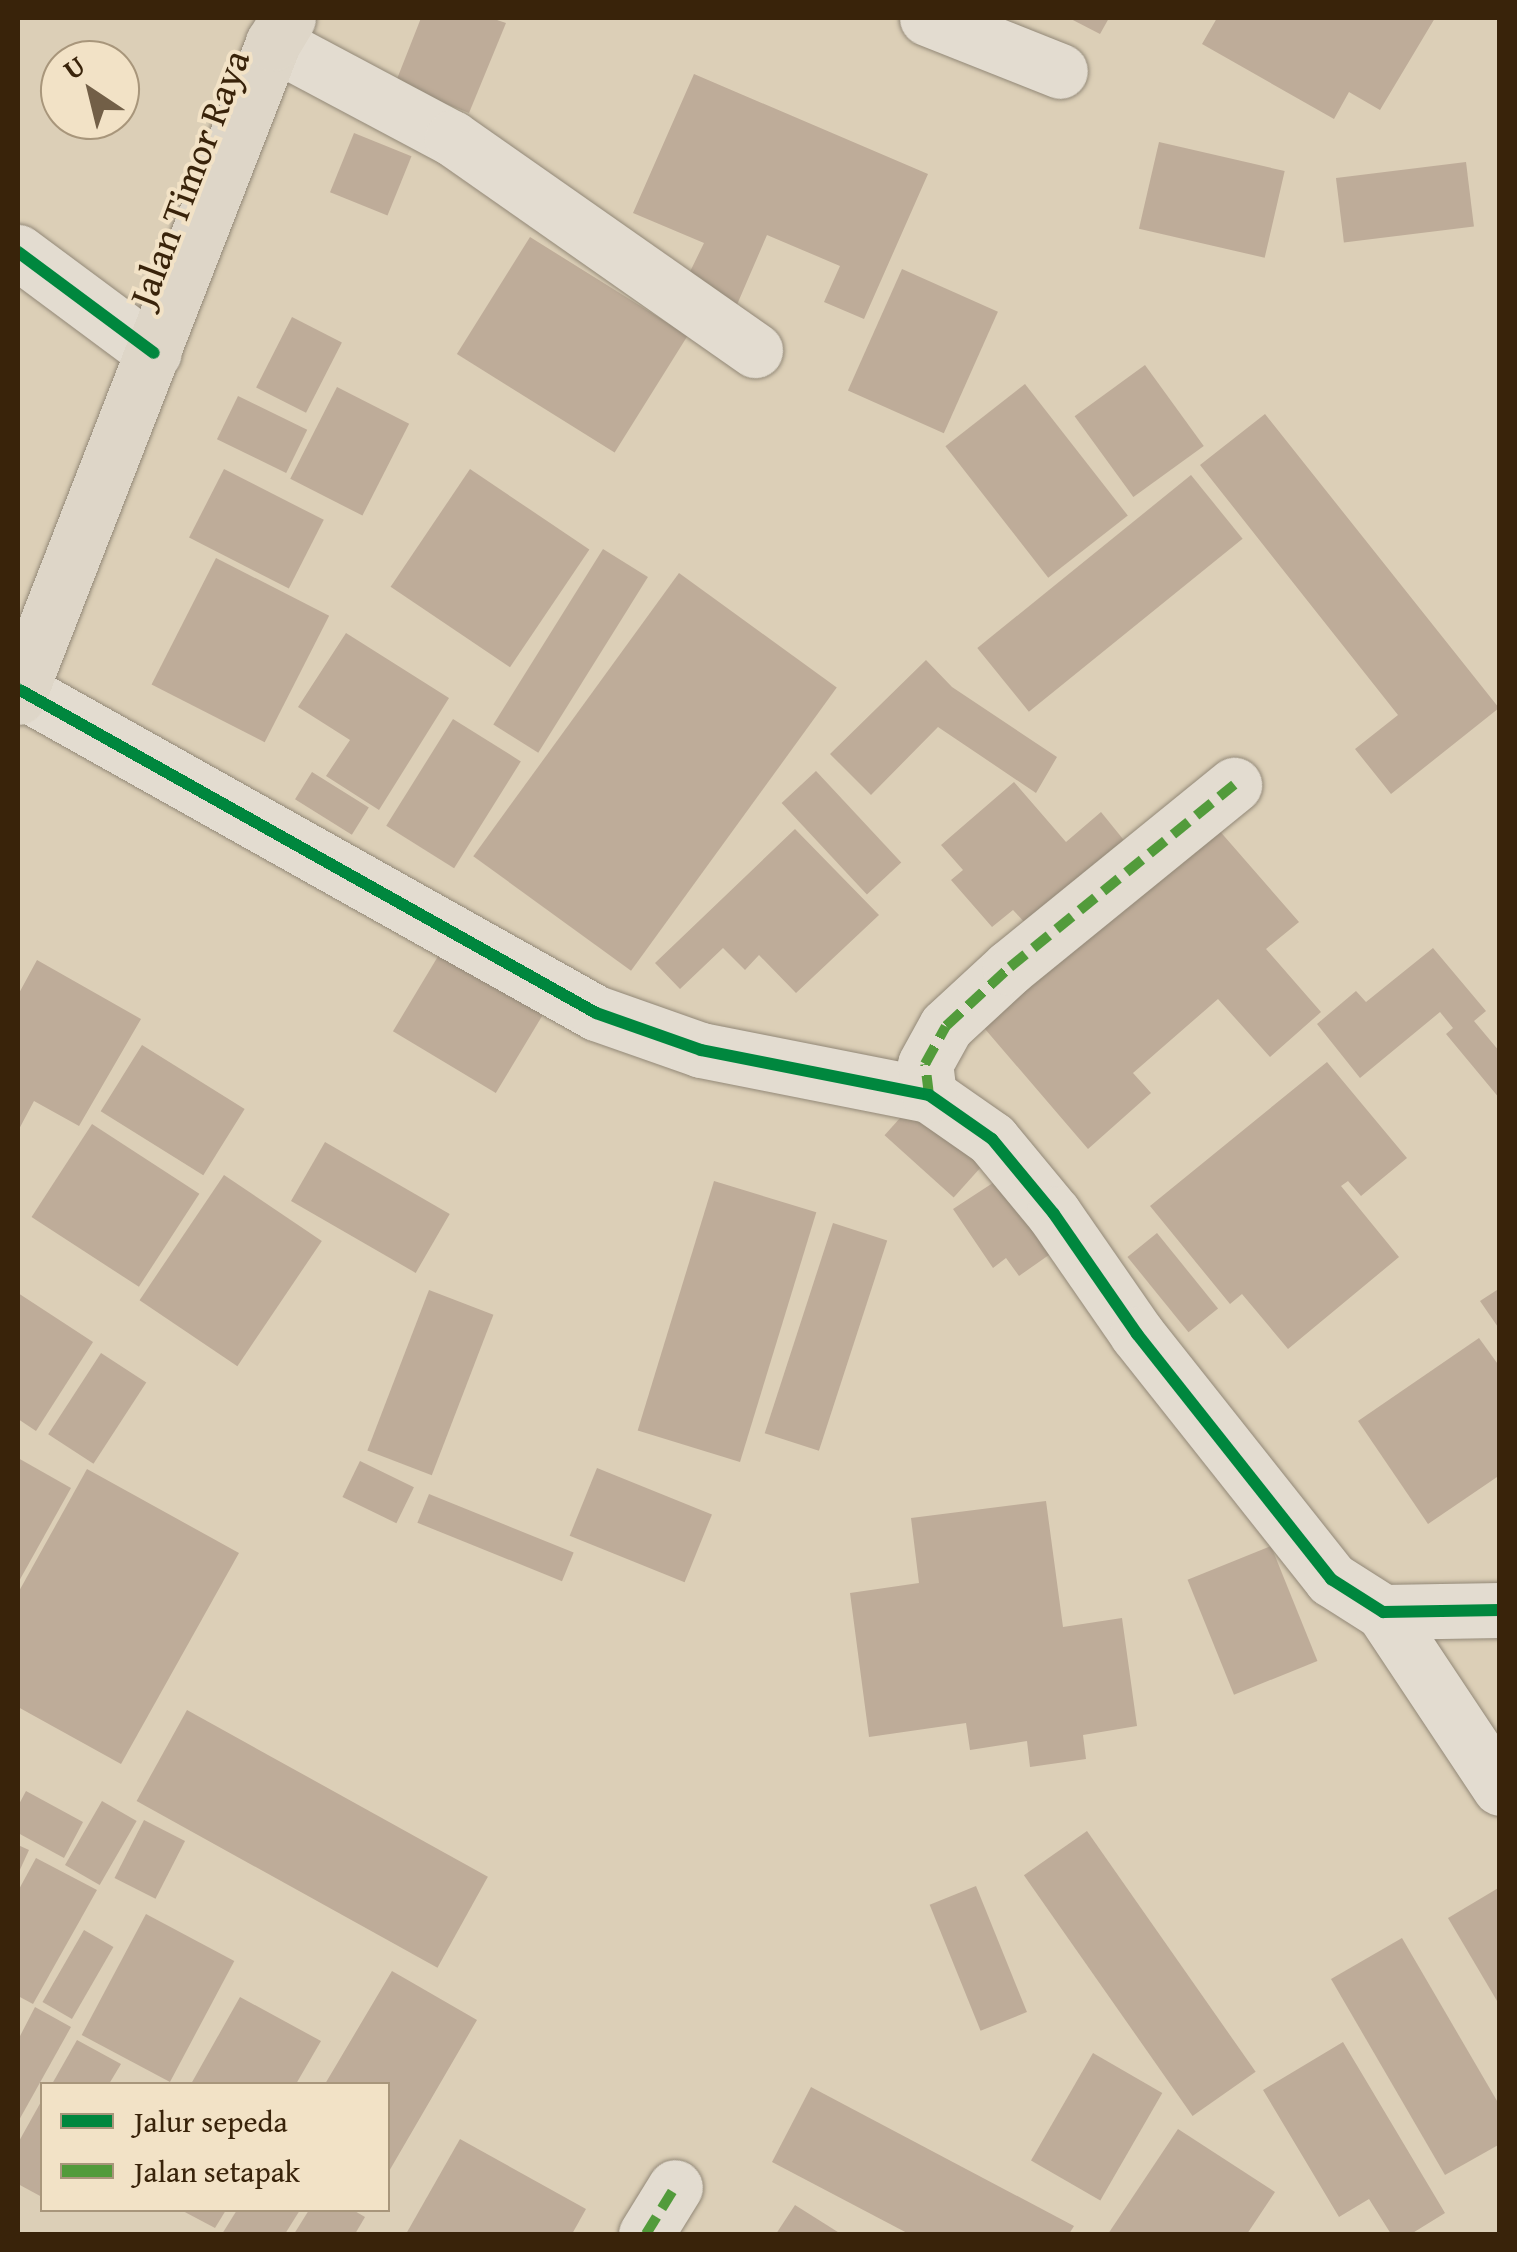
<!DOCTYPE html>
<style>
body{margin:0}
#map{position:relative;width:1517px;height:2252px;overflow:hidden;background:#dccfb7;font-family:"Gentium Book Plus",serif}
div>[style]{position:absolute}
.building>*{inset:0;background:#beac99;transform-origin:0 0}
.roads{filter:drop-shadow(0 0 2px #928877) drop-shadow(0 0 2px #928877)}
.minor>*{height:55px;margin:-27.5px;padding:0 27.5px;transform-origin:27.5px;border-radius:27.5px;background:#e3dcd0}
.highway>*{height:55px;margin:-27.5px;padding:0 27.5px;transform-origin:27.5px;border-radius:27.5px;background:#ded6c8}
.quiet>*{height:10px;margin-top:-5px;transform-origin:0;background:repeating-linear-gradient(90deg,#529b3b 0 20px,transparent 0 30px)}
.cycleway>*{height:12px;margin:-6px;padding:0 6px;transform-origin:6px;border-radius:6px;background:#00873e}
span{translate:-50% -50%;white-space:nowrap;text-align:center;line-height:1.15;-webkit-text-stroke:8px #f2e2c6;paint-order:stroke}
.street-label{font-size:38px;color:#39230a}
.frame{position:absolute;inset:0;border:20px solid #39230a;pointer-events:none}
.legend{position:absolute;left:40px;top:2082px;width:350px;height:130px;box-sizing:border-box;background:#f2e2c6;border:2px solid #a8967b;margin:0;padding:12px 18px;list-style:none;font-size:30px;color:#39230a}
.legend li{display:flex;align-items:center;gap:20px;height:50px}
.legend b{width:50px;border:2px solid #a8967b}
.north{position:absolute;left:40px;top:40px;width:100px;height:100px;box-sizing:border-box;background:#f2e2c6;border:2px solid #a8967b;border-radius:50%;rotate:325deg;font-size:28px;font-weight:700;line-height:40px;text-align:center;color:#39230a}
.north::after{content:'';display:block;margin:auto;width:35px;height:45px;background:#725f47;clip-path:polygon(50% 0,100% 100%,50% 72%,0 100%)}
</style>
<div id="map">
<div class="building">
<i style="clip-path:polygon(421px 18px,491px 18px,506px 23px,469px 113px,395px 84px)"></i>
<i style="clip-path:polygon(1069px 18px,1109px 18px,1100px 34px)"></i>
<i style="clip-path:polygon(1217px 18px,1435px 18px,1380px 110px,1349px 92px,1334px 119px,1202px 44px)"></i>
<i style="clip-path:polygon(694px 74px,928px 174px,864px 319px,824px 302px,840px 266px,767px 235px,736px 307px,684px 284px,704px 243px,633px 213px)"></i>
<i style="left:354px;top:133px;width:62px;height:64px;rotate:22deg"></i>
<i style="left:1159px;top:142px;width:129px;height:89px;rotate:13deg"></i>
<i style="left:1466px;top:162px;width:65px;height:131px;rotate:83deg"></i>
<i style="left:530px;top:237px;width:186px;height:138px;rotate:32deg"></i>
<i style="left:902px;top:269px;width:105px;height:133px;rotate:24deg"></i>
<i style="left:292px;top:317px;width:56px;height:79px;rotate:27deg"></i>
<i style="left:1145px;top:365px;width:100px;height:87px;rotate:54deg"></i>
<i style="left:1025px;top:384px;width:167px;height:101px;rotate:52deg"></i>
<i style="left:337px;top:387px;width:81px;height:103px;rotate:27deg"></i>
<i style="left:238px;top:396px;width:77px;height:48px;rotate:26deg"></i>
<i style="clip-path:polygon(1265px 414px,1499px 708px,1391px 794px,1355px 749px,1398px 715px,1200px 465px)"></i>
<i style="left:224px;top:469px;width:112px;height:77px;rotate:27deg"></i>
<i style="left:470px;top:469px;width:144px;height:142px;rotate:34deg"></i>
<i style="left:1191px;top:475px;width:82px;height:275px;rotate:51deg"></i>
<i style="left:603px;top:549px;width:53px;height:207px;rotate:32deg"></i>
<i style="left:216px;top:558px;width:127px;height:142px;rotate:27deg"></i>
<i style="left:679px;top:573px;width:195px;height:350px;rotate:36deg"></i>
<i style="clip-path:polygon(346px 633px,449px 698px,379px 810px,326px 776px,350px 740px,298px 707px)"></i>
<i style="clip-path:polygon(926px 660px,952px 687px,1057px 757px,1036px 793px,938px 727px,871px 795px,830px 754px)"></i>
<i style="left:453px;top:719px;width:80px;height:126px;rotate:32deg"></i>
<i style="left:816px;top:771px;width:125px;height:47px;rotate:47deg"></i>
<i style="left:312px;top:772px;width:67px;height:32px;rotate:32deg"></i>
<i style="clip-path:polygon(1014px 782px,1066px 842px,1101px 812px,1127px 844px,1029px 927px,1013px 910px,992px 927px,951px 880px,963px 870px,941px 845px)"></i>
<i style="clip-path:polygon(1211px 821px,1299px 922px,1266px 949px,1321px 1012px,1270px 1057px,1218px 999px,1133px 1073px,1151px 1093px,1088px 1149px,979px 1022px)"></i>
<i style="clip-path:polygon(795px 829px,879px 915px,796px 993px,759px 955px,745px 970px,723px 948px,680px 989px,655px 963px)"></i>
<i style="left:446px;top:943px;width:120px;height:103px;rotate:31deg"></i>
<i style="clip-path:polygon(1433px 948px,1486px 1011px,1474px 1021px,1500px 1052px,1500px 1099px,1446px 1034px,1453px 1028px,1440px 1012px,1360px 1078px,1317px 1024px,1356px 991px,1366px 1002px)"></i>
<i style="clip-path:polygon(37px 960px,141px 1019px,79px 1126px,34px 1101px,18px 1131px,18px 995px)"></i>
<i style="left:142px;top:1045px;width:121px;height:78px;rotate:32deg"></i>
<i style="clip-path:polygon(1327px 1062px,1407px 1158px,1361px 1196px,1348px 1181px,1341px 1186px,1399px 1257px,1288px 1349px,1242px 1294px,1230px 1304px,1150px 1206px)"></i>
<i style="left:918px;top:1098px;width:93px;height:50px;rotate:42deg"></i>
<i style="left:92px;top:1124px;width:128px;height:111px;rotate:33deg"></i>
<i style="left:325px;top:1142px;width:144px;height:68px;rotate:30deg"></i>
<i style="left:224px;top:1175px;width:118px;height:151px;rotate:34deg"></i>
<i style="clip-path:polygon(1005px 1175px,1056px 1250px,1019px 1276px,1006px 1258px,993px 1268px,953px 1209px)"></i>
<i style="left:714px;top:1181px;width:107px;height:261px;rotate:17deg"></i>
<i style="left:833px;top:1223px;width:57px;height:221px;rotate:18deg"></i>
<i style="left:1157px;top:1233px;width:97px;height:38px;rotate:51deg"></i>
<i style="clip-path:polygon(1500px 1288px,1500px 1330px,1480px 1301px)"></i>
<i style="left:429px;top:1290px;width:69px;height:172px;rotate:21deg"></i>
<i style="clip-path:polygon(18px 1293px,93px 1342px,36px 1431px,18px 1419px)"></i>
<i style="clip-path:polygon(1479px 1338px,1500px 1367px,1500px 1475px,1428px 1524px,1358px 1421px)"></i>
<i style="left:101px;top:1353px;width:54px;height:97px;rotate:33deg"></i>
<i style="clip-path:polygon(18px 1458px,71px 1488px,18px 1583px)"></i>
<i style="left:360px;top:1461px;width:60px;height:40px;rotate:26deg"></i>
<i style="left:597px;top:1468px;width:124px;height:73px;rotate:22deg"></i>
<i style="clip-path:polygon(87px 1469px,239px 1553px,121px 1764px,18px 1707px,18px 1593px)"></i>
<i style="left:429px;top:1494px;width:156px;height:31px;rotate:22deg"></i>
<i style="clip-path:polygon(1046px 1501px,1063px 1627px,1122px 1618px,1137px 1726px,1083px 1735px,1086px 1759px,1030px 1767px,1027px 1741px,970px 1750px,966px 1723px,869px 1737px,850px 1593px,919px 1583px,911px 1518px)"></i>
<i style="left:1271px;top:1546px;width:124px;height:90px;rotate:68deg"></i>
<i style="left:187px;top:1710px;width:344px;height:104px;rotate:29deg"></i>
<i style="clip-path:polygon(26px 1791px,83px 1822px,64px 1858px,18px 1833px,18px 1806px)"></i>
<i style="left:102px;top:1801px;width:40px;height:74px;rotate:30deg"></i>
<i style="left:144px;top:1820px;width:46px;height:65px;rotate:27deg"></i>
<i style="left:1087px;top:1831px;width:294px;height:77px;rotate:55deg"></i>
<i style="clip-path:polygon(18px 1845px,29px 1850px,18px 1874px)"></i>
<i style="clip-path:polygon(36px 1858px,97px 1890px,33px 2004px,18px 1996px,18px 1891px)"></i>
<i style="left:976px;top:1886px;width:136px;height:50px;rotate:68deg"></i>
<i style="clip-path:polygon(1500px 1887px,1500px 2006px,1448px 1918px)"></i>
<i style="left:146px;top:1914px;width:100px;height:137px;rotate:28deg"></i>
<i style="left:84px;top:1930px;width:34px;height:83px;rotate:30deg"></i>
<i style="clip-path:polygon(1402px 1938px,1500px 2106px,1500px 2144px,1445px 2175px,1331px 1979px)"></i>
<i style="clip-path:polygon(392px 1971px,477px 2020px,388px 2173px,388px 2084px,325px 2084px)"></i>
<i style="clip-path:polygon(240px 1997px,321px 2041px,296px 2084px,191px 2084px)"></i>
<i style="clip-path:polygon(35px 2007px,71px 2027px,18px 2122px,18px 2040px)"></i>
<i style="clip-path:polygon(77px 2040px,121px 2064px,109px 2084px,52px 2084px)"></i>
<i style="clip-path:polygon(1343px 2042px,1445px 2213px,1411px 2234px,1391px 2234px,1369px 2199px,1339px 2217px,1263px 2090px)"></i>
<i style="left:1093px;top:2053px;width:80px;height:124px;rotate:30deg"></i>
<i style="clip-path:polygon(811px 2087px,1074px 2226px,1069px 2234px,909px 2234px,772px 2162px)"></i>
<i style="clip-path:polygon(42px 2100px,42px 2197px,18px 2184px,18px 2143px)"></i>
<i style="clip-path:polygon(1178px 2129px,1275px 2192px,1247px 2234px,1108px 2234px)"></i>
<i style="clip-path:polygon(460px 2139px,586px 2209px,572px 2234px,406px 2234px)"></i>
<i style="clip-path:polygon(795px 2205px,841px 2234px,776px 2234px)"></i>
<i style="clip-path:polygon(181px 2210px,226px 2210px,215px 2228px)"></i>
<i style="clip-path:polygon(237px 2210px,300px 2210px,285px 2234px,222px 2234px)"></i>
<i style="clip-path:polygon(309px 2210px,353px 2210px,365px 2217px,355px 2234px,294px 2234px)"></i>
</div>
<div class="roads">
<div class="minor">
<i style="left:927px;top:18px;width:143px;rotate:21.7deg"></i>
<i style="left:273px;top:43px;width:203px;rotate:28deg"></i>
<i style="left:452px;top:138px;width:370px;rotate:35deg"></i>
<i style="left:18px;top:252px;width:169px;rotate:36.6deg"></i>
<i style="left:20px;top:690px;width:660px;rotate:29.28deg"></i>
<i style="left:596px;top:1013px;width:111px;rotate:19.4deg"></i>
<i style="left:701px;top:1050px;width:232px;rotate:11.2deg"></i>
<i style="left:929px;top:1095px;width:77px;rotate:34.9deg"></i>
<i style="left:992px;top:1139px;width:97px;rotate:50.4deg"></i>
<i style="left:1054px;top:1214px;width:146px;rotate:55.3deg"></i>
<i style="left:1137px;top:1334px;width:313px;rotate:51.6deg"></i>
<i style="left:1331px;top:1579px;width:62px;rotate:32.4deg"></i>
<i style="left:1383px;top:1612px;width:117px;rotate:-1deg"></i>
<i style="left:929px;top:1095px;width:31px;rotate:-97deg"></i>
<i style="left:925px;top:1064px;width:43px;rotate:-61.1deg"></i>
<i style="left:946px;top:1026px;width:87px;rotate:-42.7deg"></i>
<i style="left:1010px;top:967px;width:289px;rotate:-39.1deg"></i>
<i style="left:1383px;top:1612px;width:211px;rotate:56.4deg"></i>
<i style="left:646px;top:2234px;width:55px;rotate:-58.3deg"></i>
</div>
<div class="highway">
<i style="left:18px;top:697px;width:702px;rotate:-68.7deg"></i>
<i style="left:273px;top:43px;width:29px;rotate:-59deg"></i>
</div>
</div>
<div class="quiet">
<i style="left:929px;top:1095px;width:31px;rotate:-97deg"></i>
<i style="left:925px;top:1064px;width:43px;rotate:-61.1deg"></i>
<i style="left:946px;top:1026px;width:87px;rotate:-42.7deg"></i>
<i style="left:1010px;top:967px;width:289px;rotate:-39.1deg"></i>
<i style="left:646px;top:2234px;width:55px;rotate:-58.3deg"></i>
</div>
<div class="cycleway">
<i style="left:18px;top:252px;width:169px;rotate:36.6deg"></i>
<i style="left:20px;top:690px;width:660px;rotate:29.28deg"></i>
<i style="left:596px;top:1013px;width:111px;rotate:19.4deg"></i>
<i style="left:701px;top:1050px;width:232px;rotate:11.2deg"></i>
<i style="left:929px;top:1095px;width:77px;rotate:34.9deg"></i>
<i style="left:992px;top:1139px;width:97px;rotate:50.4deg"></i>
<i style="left:1054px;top:1214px;width:146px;rotate:55.3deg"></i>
<i style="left:1137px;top:1334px;width:313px;rotate:51.6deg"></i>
<i style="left:1331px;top:1579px;width:62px;rotate:32.4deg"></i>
<i style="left:1383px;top:1612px;width:117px;rotate:-1deg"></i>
</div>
<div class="street-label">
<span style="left:189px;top:178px;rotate:-69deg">Jalan Timor Raya</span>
</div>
<div class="frame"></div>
<ul class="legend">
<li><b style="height:12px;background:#00873e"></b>Jalur sepeda</li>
<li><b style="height:12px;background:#529b3b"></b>Jalan setapak</li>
</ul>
<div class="north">U</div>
</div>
